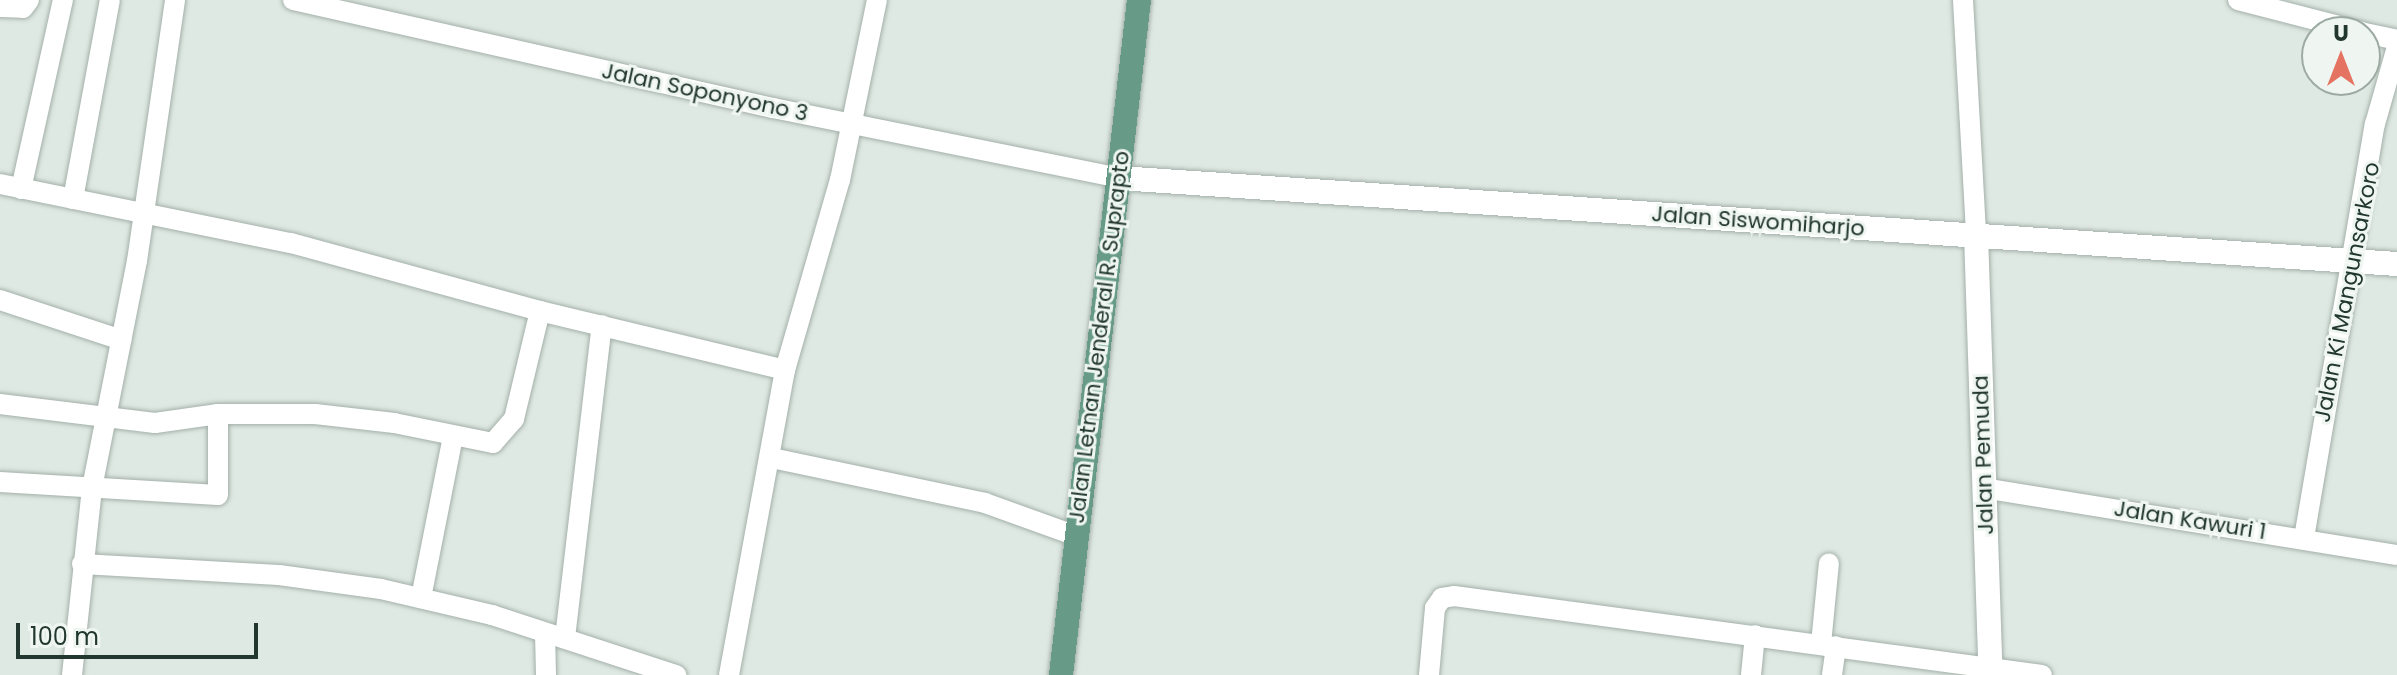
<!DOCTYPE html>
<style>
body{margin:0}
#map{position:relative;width:2397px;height:675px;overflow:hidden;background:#dfe9e3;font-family:Poppins,sans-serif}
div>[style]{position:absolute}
.roads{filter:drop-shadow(0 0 2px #a3b0a9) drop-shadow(0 0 2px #a3b0a9)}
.street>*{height:20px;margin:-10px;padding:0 10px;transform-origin:10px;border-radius:10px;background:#fff}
.secondary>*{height:24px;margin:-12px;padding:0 12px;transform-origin:12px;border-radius:12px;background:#fff}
.primary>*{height:24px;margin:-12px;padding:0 12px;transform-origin:12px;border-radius:12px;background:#679b88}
span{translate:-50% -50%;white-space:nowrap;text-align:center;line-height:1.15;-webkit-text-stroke:6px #eff6f2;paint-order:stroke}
.street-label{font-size:22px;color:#22372f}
.north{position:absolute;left:2301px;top:16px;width:80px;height:80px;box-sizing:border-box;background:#eff6f2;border:2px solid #9daaa4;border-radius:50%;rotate:0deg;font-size:22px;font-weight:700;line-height:32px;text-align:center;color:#22372f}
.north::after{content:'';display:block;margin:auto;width:28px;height:36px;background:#e57361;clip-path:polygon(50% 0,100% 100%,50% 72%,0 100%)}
.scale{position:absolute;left:16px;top:623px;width:242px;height:36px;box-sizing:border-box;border:4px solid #22372f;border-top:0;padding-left:10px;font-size:24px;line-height:28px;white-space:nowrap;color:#22372f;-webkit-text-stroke:6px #eff6f2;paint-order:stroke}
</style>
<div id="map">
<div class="roads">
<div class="street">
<i style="left:293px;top:0;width:492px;rotate:12.7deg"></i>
<i style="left:773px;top:108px;width:353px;rotate:11.4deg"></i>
<i style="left:1963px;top:0;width:234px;rotate:86.8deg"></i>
<i style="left:2238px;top:0;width:128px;rotate:14.5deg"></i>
<i style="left:0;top:7px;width:23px;rotate:2deg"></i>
<i style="left:23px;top:8px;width:10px;rotate:-53deg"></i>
<i style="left:2365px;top:33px;width:33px;rotate:12deg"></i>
<i style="left:0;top:184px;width:297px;rotate:11.5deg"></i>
<i style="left:291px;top:243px;width:258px;rotate:15.3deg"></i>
<i style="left:540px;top:311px;width:252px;rotate:13.5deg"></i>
<i style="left:21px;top:189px;width:194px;rotate:-77.5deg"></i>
<i style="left:73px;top:199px;width:202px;rotate:-79.5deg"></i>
<i style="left:0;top:300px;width:128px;rotate:18.2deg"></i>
<i style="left:0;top:404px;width:156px;rotate:7deg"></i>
<i style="left:155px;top:423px;width:64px;rotate:-8.1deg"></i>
<i style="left:218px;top:414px;width:97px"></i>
<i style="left:315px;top:414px;width:80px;rotate:6.5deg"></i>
<i style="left:394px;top:423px;width:101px;rotate:11.4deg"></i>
<i style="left:493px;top:443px;width:32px;rotate:-49deg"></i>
<i style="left:514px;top:419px;width:111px;rotate:-76.5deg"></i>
<i style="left:772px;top:458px;width:218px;rotate:11.9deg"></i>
<i style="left:985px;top:503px;width:95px;rotate:19.8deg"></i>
<i style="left:0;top:482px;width:218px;rotate:3.4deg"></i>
<i style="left:218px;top:495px;width:81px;rotate:-90deg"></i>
<i style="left:1983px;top:488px;width:419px;rotate:9.2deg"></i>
<i style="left:2304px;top:538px;width:420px;rotate:-80.3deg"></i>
<i style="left:2375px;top:124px;width:80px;rotate:-74.1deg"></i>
<i style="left:82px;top:564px;width:197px;rotate:3.2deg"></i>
<i style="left:279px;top:575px;width:103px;rotate:7.8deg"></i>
<i style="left:381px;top:589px;width:114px;rotate:13.2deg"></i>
<i style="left:492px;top:615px;width:194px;rotate:18.1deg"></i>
<i style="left:421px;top:598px;width:164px;rotate:-78.8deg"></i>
<i style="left:545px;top:633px;width:42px;rotate:88.6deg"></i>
<i style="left:565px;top:638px;width:315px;rotate:-83.3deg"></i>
<i style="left:1821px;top:644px;width:81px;rotate:-84.4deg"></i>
<i style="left:72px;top:675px;width:188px;rotate:-83.9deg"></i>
<i style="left:92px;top:488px;width:231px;rotate:-78.8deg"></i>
<i style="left:137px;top:261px;width:264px;rotate:-81.7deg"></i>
<i style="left:729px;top:675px;width:310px;rotate:-79.6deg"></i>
<i style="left:785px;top:370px;width:198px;rotate:-73.9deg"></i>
<i style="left:840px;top:180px;width:184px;rotate:-78.4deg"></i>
<i style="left:1429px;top:675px;width:67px;rotate:-84.9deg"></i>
<i style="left:1435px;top:608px;width:12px;rotate:-55deg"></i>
<i style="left:1442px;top:598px;width:12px;rotate:-9deg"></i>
<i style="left:1454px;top:596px;width:593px;rotate:7.65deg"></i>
<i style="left:1751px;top:675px;width:40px;rotate:-84.3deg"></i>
<i style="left:1832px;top:675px;width:29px;rotate:-82deg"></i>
</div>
<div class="secondary">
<i style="left:1119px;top:178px;width:1281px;rotate:3.85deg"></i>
<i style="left:1976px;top:234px;width:441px;rotate:88.1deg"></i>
</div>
<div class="primary">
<i style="left:1061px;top:675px;width:679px;rotate:-83.41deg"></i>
</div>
</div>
<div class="street-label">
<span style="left:705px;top:92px;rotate:12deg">Jalan Soponyono 3</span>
<span style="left:1758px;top:221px;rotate:4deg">Jalan Siswomiharjo</span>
<span style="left:2347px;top:292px;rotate:-79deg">Jalan Ki Mangunsarkoro</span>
<span style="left:1099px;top:337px;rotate:-83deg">Jalan Letnan Jenderal R. Suprapto</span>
<span style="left:1983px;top:455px;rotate:-92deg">Jalan Pemuda</span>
<span style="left:2190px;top:520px;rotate:9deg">Jalan Kawuri 1</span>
</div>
<div class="north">U</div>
<div class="scale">100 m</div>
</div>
